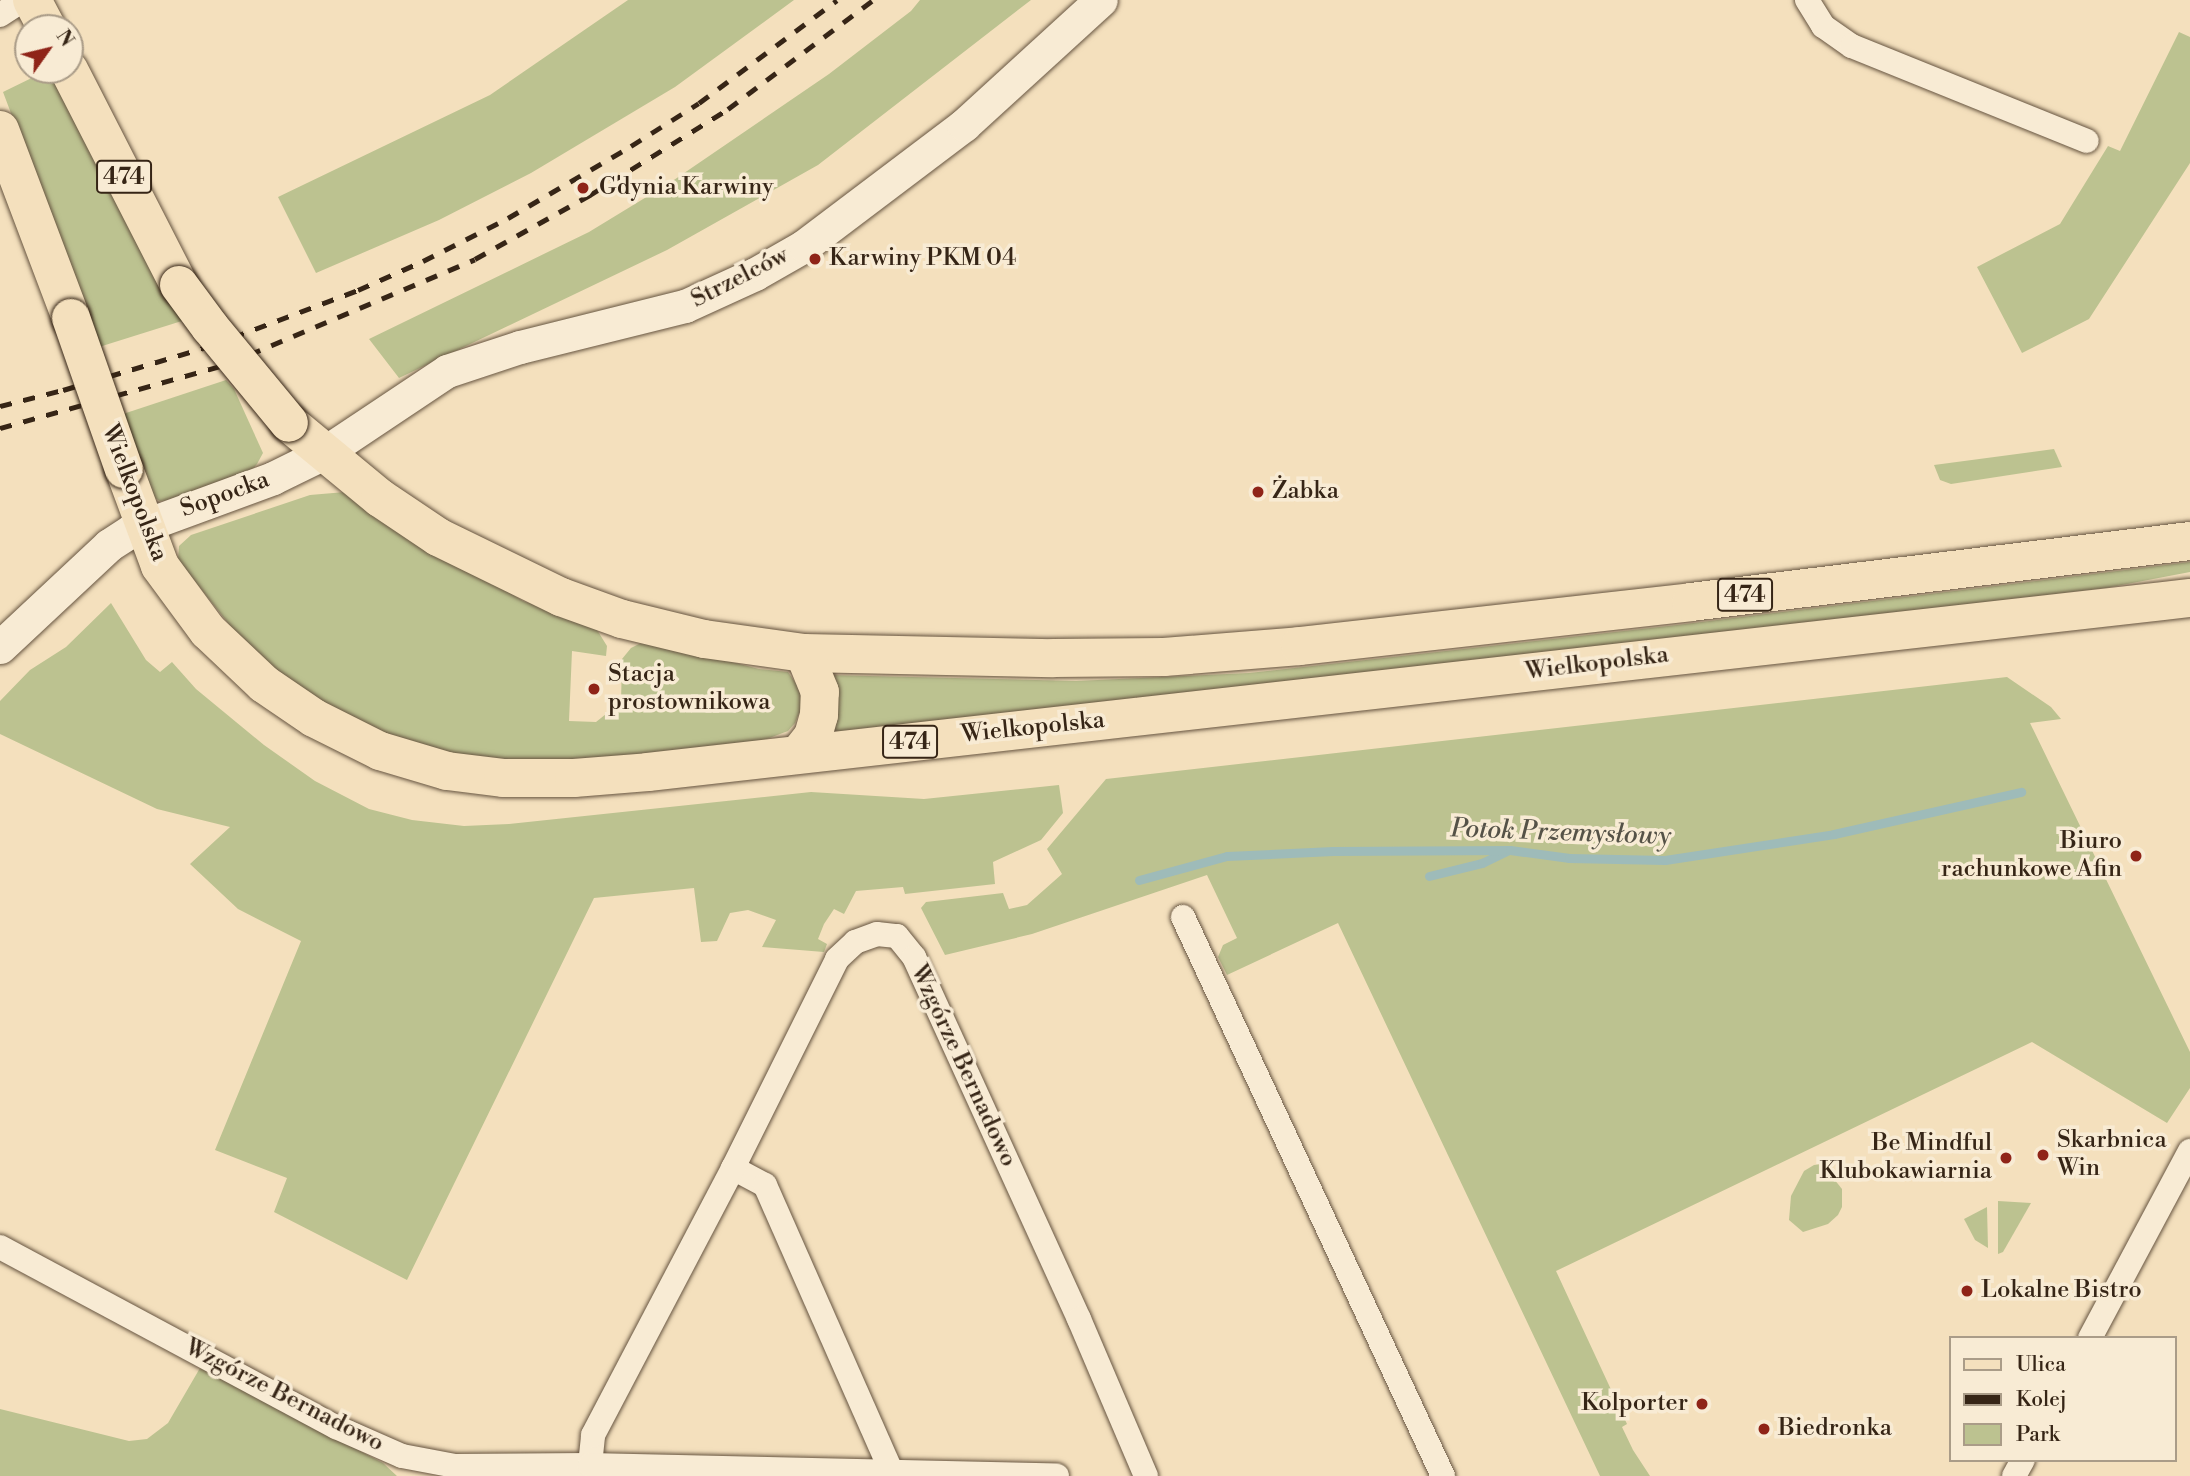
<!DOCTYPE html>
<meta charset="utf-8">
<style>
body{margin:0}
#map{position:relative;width:2190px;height:1476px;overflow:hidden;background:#f4e0bd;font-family:"Libre Bodoni",serif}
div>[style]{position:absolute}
.green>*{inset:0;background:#bcc290}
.stream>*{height:9px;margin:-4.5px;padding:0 4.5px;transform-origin:4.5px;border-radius:4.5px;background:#9ebbb9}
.roads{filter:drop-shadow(0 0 2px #665440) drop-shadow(0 0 2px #665440)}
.street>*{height:24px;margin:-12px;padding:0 12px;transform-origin:12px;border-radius:12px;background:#f8ebd4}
.secondary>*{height:33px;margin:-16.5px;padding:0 16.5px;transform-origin:16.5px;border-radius:16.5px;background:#f8ebd4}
.primary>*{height:38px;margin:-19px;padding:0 19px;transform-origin:19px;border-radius:19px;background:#f4e0bd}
.rail>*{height:5px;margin-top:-2.5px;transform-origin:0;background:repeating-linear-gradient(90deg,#362516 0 12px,transparent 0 24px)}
.bridges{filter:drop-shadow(0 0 2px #362516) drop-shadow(0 0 2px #362516)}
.primary-bridge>*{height:38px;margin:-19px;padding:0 19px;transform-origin:19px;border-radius:19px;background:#f4e0bd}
.dots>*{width:19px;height:19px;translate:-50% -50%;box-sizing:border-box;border:4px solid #f8ebd4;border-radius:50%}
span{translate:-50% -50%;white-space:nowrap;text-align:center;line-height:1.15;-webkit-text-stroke:7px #f8ebd4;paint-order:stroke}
.shield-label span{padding:2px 5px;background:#f8ebd4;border:2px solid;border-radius:5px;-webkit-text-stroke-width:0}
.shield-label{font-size:23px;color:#362516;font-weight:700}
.poi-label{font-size:24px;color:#362516}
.left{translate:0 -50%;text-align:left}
.right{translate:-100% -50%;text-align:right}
.street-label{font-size:24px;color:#362516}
.water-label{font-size:26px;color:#555247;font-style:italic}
.legend{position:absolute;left:1949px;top:1336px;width:228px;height:126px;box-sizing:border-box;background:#f8ebd4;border:2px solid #aa9c88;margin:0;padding:9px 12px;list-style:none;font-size:21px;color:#362516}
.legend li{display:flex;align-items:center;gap:14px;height:35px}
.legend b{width:35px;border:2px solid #aa9c88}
.north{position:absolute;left:14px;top:14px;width:70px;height:70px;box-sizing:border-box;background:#f8ebd4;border:2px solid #aa9c88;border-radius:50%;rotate:56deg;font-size:19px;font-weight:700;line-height:28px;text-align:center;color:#362516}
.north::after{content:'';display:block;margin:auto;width:24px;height:32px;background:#8f2418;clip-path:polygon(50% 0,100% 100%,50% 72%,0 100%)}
</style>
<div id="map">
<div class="green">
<i style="clip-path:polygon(628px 0,794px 0,675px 87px,531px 173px,439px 220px,316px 273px,278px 197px,490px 95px)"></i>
<i style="clip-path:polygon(920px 0,1031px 0,818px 165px,667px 250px,399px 378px,369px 339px,589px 232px,671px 182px,829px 74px,911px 11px)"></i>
<i style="clip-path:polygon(2179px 32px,2190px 37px,2190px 163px,2089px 319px,2022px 353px,1977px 267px,2060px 224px,2108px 146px,2120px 151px)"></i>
<i style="clip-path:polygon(48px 70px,137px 238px,185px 320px,99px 347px,3px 92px)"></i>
<i style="clip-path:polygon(226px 380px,234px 389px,263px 453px,257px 464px,249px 473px,171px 500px,160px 501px,151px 496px,123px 414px)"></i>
<i style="clip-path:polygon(2054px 449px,2062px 467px,1951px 484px,1940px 480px,1934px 465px)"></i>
<i style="clip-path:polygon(345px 492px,523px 601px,594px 625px,607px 646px,606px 656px,572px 651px,569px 721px,596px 722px,621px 702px,622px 659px,631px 648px,647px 640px,759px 669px,788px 672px,801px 691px,803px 704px,795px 723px,788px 731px,764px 740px,661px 754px,505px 766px,439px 754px,363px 728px,255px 657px,178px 560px,179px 546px,191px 535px,310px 495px)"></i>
<i style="clip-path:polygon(2190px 562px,2190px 572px,2106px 588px,1149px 700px,827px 733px,827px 675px,1076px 681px,1249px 673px,1677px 625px)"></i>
<i style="clip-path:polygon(111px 603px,146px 660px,160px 672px,172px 662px,196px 689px,264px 745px,315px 781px,369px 809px,412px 820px,464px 826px,509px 824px,811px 792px,924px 799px,1059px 785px,1063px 813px,1041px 840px,993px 862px,995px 884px,905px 894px,903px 887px,856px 891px,844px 914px,834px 909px,824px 924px,818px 939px,827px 944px,824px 952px,762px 947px,776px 920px,748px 910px,730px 913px,717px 941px,701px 942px,694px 888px,594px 898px,407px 1280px,274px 1212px,287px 1178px,215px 1150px,301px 941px,238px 909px,190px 864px,230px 827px,157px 809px,0 734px,0 701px,30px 670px,66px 647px)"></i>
<i style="clip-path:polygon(2007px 677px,2051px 707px,2061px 719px,2030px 723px,2190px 1052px,2190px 1088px,2167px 1123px,2032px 1042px,1556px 1271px,1627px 1424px,1622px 1427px,1633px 1450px,1650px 1476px,1600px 1476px,1338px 923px,1227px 975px,1218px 957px,1223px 945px,1237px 938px,1207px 875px,1032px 934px,945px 955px,921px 908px,926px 902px,1003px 893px,1009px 909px,1027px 905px,1062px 874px,1047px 849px,1106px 779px)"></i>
<i style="clip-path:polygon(1822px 1164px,1842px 1189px,1842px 1207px,1838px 1215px,1828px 1224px,1803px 1232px,1789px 1220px,1791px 1196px,1804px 1171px,1814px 1165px)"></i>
<i style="clip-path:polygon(1998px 1201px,2031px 1203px,2003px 1252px,1998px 1254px)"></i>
<i style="clip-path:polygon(1987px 1207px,1988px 1248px,1975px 1240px,1964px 1219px)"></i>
<i style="clip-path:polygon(200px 1368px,383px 1463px,397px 1476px,0 1476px,0 1409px,129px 1441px,147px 1439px,168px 1423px)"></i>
</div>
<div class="stream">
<i style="left:1429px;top:876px;width:55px;rotate:-13.8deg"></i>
<i style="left:1482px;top:863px;width:28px;rotate:-26deg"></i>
<i style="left:1139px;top:880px;width:91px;rotate:-15.3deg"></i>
<i style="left:1227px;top:856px;width:106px;rotate:-2.7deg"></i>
<i style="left:1333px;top:851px;width:177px;rotate:-0.3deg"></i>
<i style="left:1510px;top:850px;width:60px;rotate:7.7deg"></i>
<i style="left:1569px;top:858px;width:96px;rotate:1.2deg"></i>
<i style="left:1665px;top:860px;width:171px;rotate:-8.7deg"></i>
<i style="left:1834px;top:834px;width:192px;rotate:-12.7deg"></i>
</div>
<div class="roads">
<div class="street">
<i style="left:1807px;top:0;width:31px;rotate:58deg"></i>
<i style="left:1823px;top:26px;width:35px;rotate:35deg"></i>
<i style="left:1852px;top:46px;width:253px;rotate:22deg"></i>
<i style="left:0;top:15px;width:27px;rotate:-33deg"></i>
<i style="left:1183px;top:917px;width:617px;rotate:65.06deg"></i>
<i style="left:733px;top:1168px;width:36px;rotate:28deg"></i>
<i style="left:765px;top:1185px;width:315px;rotate:66.2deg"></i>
<i style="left:0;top:1247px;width:381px;rotate:28.2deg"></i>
<i style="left:336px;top:1427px;width:72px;rotate:23.7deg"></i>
<i style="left:402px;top:1456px;width:54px;rotate:10.7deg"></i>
<i style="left:455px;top:1466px;width:135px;rotate:-0.4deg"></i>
<i style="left:590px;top:1465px;width:30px;rotate:-84deg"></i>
<i style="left:593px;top:1435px;width:301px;rotate:-62.3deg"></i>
<i style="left:733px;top:1168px;width:233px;rotate:-63.5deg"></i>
<i style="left:837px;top:959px;width:25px;rotate:-43deg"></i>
<i style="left:855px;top:942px;width:23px;rotate:-20deg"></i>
<i style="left:877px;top:934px;width:20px;rotate:6deg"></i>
<i style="left:897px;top:936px;width:27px;rotate:51deg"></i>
<i style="left:914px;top:957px;width:398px;rotate:65.5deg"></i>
<i style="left:1079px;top:1319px;width:171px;rotate:66.9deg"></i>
<i style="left:2090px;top:1338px;width:212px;rotate:-61.9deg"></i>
<i style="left:590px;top:1465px;width:467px;rotate:1.3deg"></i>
<i style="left:2014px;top:1476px;width:18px;rotate:-61deg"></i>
</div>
<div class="secondary">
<i style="left:0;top:647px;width:149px;rotate:-43.1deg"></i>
<i style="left:109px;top:545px;width:27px;rotate:-33deg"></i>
<i style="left:132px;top:530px;width:150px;rotate:-20.2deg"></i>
<i style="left:273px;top:478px;width:57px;rotate:-26.1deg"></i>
<i style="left:324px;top:453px;width:148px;rotate:-33.7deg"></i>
<i style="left:447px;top:371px;width:77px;rotate:-18.2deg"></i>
<i style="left:520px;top:347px;width:170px;rotate:-14deg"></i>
<i style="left:685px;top:306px;width:77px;rotate:-24.6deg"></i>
<i style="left:755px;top:274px;width:56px;rotate:-29.7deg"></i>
<i style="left:804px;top:246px;width:201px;rotate:-37.1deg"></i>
<i style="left:964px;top:125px;width:185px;rotate:-42.4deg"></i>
</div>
<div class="primary">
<i style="left:32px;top:0;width:32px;rotate:62deg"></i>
<i style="left:69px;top:70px;width:242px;rotate:62.9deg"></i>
<i style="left:0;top:130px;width:201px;rotate:69.3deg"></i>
<i style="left:289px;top:423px;width:118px;rotate:39.5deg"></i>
<i style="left:380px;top:498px;width:70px;rotate:33.9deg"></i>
<i style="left:438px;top:537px;width:137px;rotate:26deg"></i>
<i style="left:561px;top:597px;width:65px;rotate:19.8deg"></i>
<i style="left:622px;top:619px;width:84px;rotate:13.7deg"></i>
<i style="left:704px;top:639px;width:101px;rotate:8deg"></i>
<i style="left:804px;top:653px;width:249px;rotate:1.2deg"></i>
<i style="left:1053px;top:658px;width:111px;rotate:-0.5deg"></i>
<i style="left:1164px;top:657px;width:136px;rotate:-4.6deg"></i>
<i style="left:1300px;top:646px;width:393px;rotate:-6.4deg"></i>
<i style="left:1691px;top:602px;width:503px;rotate:-6.97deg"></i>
<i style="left:124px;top:469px;width:103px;rotate:69.6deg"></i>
<i style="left:160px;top:566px;width:81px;rotate:53.6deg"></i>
<i style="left:208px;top:631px;width:77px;rotate:43.4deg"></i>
<i style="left:264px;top:684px;width:60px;rotate:34.2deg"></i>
<i style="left:314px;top:718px;width:74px;rotate:26.6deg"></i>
<i style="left:380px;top:751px;width:70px;rotate:16.6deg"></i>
<i style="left:447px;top:771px;width:56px;rotate:7.1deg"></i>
<i style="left:503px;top:778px;width:71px"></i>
<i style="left:574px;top:778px;width:74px;rotate:-4.6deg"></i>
<i style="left:648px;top:772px;width:1552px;rotate:-6.44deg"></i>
<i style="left:799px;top:754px;width:23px;rotate:-52deg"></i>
<i style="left:813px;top:736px;width:22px;rotate:-74deg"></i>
<i style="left:819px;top:715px;width:23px;rotate:-88deg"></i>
<i style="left:820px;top:692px;width:42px;rotate:-112.3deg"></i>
</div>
</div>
<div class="rail">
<i style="left:0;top:406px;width:65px;rotate:-14.3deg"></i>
<i style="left:63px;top:390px;width:153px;rotate:-16.7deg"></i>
<i style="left:210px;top:346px;width:158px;rotate:-20.7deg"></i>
<i style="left:358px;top:290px;width:71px;rotate:-24deg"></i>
<i style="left:423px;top:261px;width:95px;rotate:-26.8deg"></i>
<i style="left:508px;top:218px;width:143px;rotate:-30.3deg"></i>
<i style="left:631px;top:146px;width:80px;rotate:-32.3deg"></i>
<i style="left:699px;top:103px;width:172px;rotate:-36.7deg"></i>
<i style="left:0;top:428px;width:236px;rotate:-15.7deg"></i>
<i style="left:227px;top:364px;width:269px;rotate:-22.9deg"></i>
<i style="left:475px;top:259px;width:132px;rotate:-29.1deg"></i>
<i style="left:590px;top:195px;width:163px;rotate:-31.9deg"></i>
<i style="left:728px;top:109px;width:181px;rotate:-36.9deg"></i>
</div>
<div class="bridges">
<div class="primary-bridge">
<i style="left:179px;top:285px;width:52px;rotate:53.6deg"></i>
<i style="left:210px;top:327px;width:124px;rotate:50.5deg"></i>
<i style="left:71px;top:318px;width:160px;rotate:70.7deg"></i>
</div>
</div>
<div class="dots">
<i style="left:583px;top:188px;background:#8f2418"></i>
<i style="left:815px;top:259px;background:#8f2418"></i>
<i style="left:1258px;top:492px;background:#8f2418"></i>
<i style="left:594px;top:689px;background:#8f2418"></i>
<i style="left:2136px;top:856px;background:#8f2418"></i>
<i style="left:2043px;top:1155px;background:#8f2418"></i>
<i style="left:2006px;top:1158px;background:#8f2418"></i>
<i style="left:1967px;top:1291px;background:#8f2418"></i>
<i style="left:1702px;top:1404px;background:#8f2418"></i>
<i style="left:1764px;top:1429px;background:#8f2418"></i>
</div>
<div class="shield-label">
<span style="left:124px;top:177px">474</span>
<span style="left:1745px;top:595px">474</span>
<span style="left:910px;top:742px">474</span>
</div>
<div class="poi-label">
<span class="left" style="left:599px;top:188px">Gdynia Karwiny</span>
<span class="left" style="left:829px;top:259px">Karwiny PKM 04</span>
<span class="left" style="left:1272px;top:492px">Żabka</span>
<span class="left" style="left:608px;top:689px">Stacja<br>prostownikowa</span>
<span class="right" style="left:2122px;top:856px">Biuro<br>rachunkowe Afin</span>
<span class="left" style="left:2057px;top:1155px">Skarbnica<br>Win</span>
<span class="right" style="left:1992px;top:1158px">Be Mindful<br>Klubokawiarnia</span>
<span class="left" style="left:1981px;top:1291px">Lokalne Bistro</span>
<span class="right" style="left:1688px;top:1404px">Kolporter</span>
<span class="left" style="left:1778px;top:1429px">Biedronka</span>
</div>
<div class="street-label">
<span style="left:740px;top:278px;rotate:-27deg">Strzelców</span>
<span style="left:134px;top:493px;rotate:69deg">Wielkopolska</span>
<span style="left:225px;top:495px;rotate:-20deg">Sopocka</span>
<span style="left:1597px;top:664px;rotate:-7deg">Wielkopolska</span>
<span style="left:1033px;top:728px;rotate:-6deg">Wielkopolska</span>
<span style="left:963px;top:1066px;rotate:65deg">Wzgórze Bernadowo</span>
<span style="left:284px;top:1396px;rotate:27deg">Wzgórze Bernadowo</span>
</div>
<div class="water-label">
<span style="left:1561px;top:833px;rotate:2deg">Potok Przemysłowy</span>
</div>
<ul class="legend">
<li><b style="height:9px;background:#f4e0bd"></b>Ulica</li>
<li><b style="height:9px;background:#362516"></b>Kolej</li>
<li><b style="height:19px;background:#bcc290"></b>Park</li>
</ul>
<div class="north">N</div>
</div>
